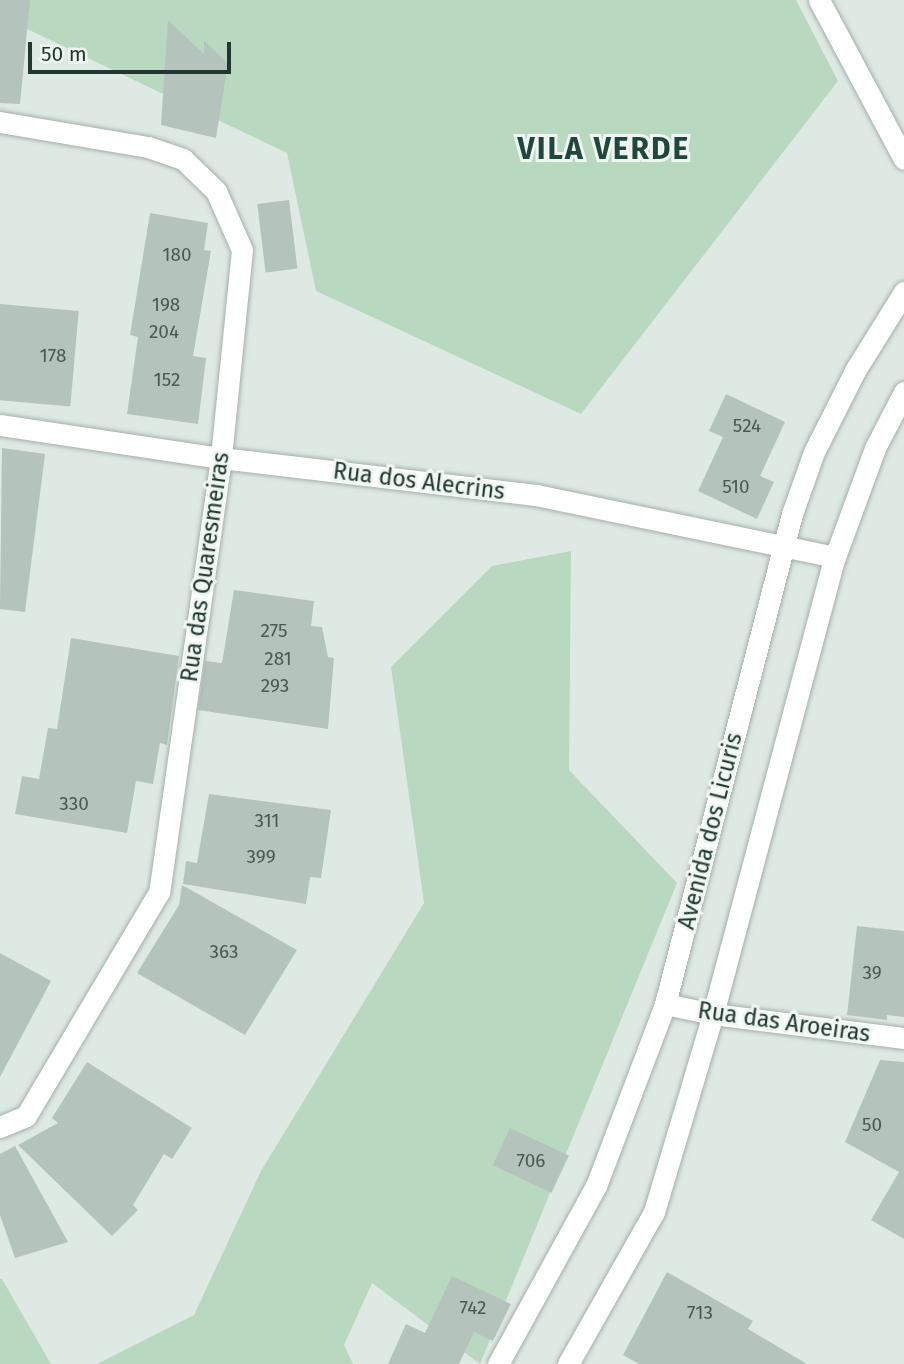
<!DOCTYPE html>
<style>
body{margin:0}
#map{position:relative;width:904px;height:1364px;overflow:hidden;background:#dfe9e4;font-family:"Fira Sans",sans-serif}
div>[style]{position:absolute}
.green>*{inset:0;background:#b9d8c0}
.building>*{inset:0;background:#b5c3bd;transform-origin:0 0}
.roads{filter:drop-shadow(0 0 2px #a3b0aa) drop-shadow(0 0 2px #a3b0aa)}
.street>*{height:21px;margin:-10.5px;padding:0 10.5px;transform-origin:10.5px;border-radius:10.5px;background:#fff}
.secondary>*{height:21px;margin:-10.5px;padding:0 10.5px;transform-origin:10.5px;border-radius:10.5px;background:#fff}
span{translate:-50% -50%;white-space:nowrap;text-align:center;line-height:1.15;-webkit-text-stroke:6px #eff6f2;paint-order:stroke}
.number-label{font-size:19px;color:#475a53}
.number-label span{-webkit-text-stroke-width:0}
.street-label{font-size:23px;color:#223730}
.district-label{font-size:30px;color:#20473c;font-weight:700;letter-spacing:2px}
.scale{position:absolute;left:28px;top:42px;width:203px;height:32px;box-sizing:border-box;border:4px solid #223730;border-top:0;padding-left:9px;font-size:21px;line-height:24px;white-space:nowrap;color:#223730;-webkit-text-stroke:5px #eff6f2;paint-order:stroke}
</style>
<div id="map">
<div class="green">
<i style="clip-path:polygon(0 0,796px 0,838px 81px,581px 414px,316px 291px,287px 153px,0 16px)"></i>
<i style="clip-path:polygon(571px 551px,569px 770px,677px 883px,480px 1364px,372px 1283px,344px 1345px,353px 1364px,97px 1364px,194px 1315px,261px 1171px,424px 903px,391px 667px,492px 566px)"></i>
<i style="clip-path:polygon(0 1279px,2px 1279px,51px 1364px,0 1364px)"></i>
</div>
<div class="building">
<i style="clip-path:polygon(0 0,30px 0,20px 104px,0 103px)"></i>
<i style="clip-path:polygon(168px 20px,204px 54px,204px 41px,228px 63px,216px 138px,161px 125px)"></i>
<i style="left:289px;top:200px;width:69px;height:32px;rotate:83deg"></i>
<i style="clip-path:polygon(150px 213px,208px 223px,204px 250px,211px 251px,193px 356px,206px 358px,198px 424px,127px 414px,138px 337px,130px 335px)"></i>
<i style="left:0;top:304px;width:79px;height:96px;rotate:5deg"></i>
<i style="clip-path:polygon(726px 394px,785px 422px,760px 476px,774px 482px,757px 519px,698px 491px,723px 437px,709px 431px)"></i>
<i style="clip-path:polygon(2px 448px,45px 454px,25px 612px,0 609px)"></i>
<i style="clip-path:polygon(234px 590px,314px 601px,311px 626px,322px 627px,328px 657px,334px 658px,328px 729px,198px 710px,205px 661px,222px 663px)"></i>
<i style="clip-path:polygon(71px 638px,179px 656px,167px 745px,160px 743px,153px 784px,136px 781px,127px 833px,15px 814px,22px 776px,39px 779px,48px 728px,57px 729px)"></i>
<i style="clip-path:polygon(209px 794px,331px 810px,321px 878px,310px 877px,306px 904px,183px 884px,186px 861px,197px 863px)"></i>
<i style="clip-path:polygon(182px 885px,297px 950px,245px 1035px,137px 973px,179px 905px)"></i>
<i style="clip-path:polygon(857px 926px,904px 931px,904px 1017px,887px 1015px,887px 1020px,847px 1015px)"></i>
<i style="clip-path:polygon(0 953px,51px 981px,0 1077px)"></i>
<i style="clip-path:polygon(880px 1060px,904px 1062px,904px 1239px,871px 1220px,899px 1172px,845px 1142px)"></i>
<i style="clip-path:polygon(87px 1062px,192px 1128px,172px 1159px,164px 1154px,133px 1205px,138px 1210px,112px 1236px,18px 1145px,58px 1123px,52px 1118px)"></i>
<i style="left:510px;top:1128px;width:65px;height:41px;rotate:25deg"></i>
<i style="clip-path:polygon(15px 1146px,68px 1242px,15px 1258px,0 1215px,0 1154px)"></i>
<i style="clip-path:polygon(667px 1272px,753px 1321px,748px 1329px,807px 1364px,639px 1364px,623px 1355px)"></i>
<i style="clip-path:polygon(452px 1276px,511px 1304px,493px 1341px,474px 1332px,459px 1364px,388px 1364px,406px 1324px,425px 1333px)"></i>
</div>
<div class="roads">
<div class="street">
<i style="left:819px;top:0;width:180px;rotate:61.9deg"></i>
<i style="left:0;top:122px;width:150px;rotate:9.6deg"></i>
<i style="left:148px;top:147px;width:37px;rotate:19deg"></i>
<i style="left:183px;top:159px;width:46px;rotate:44.1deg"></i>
<i style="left:216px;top:191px;width:64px;rotate:66.2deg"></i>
<i style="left:242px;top:250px;width:209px;rotate:95.8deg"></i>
<i style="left:221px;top:458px;width:438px;rotate:98.1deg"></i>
<i style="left:159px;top:892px;width:261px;rotate:120.7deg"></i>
<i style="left:26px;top:1116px;width:28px;rotate:157deg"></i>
<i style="left:0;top:425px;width:223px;rotate:8.5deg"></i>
<i style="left:221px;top:458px;width:317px;rotate:6.7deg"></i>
<i style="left:536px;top:495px;width:305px;rotate:11.7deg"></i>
<i style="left:665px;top:1004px;width:49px;rotate:11.8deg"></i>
<i style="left:713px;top:1014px;width:193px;rotate:7.2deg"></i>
</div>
<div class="secondary">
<i style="left:498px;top:1364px;width:203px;rotate:-61.2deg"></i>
<i style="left:596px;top:1186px;width:195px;rotate:-69.2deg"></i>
<i style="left:665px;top:1004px;width:506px;rotate:-75.47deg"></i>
<i style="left:792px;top:514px;width:66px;rotate:-70.5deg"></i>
<i style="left:814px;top:452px;width:93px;rotate:-63.2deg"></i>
<i style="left:856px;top:369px;width:91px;rotate:-58.1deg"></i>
<i style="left:568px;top:1364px;width:175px;rotate:-60.5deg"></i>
<i style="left:654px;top:1212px;width:207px;rotate:-73.4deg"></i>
<i style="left:713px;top:1014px;width:473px;rotate:-75.1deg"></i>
<i style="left:835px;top:557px;width:116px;rotate:-69.8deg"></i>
<i style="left:875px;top:448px;width:63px;rotate:-62.6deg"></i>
</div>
</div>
<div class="number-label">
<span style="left:177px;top:255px">180</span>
<span style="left:166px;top:305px">198</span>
<span style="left:164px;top:332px">204</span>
<span style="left:53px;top:356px">178</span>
<span style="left:167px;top:380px">152</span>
<span style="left:747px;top:426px">524</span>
<span style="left:736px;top:487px">510</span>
<span style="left:274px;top:631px">275</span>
<span style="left:278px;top:659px">281</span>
<span style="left:275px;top:686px">293</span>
<span style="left:74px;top:804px">330</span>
<span style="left:267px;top:821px">311</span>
<span style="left:261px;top:857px">399</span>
<span style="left:224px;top:952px">363</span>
<span style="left:872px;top:973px">39</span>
<span style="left:872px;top:1125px">50</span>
<span style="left:531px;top:1161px">706</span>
<span style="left:473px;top:1308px">742</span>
<span style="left:700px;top:1313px">713</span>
</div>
<div class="street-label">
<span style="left:419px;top:481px;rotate:7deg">Rua dos Alecrins</span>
<span style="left:205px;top:567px;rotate:-82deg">Rua das Quaresmeiras</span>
<span style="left:710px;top:831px;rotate:-76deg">Avenida dos Licuris</span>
<span style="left:784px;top:1022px;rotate:8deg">Rua das Aroeiras</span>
</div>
<div class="district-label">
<span style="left:604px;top:149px">VILA VERDE</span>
</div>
<div class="scale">50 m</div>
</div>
